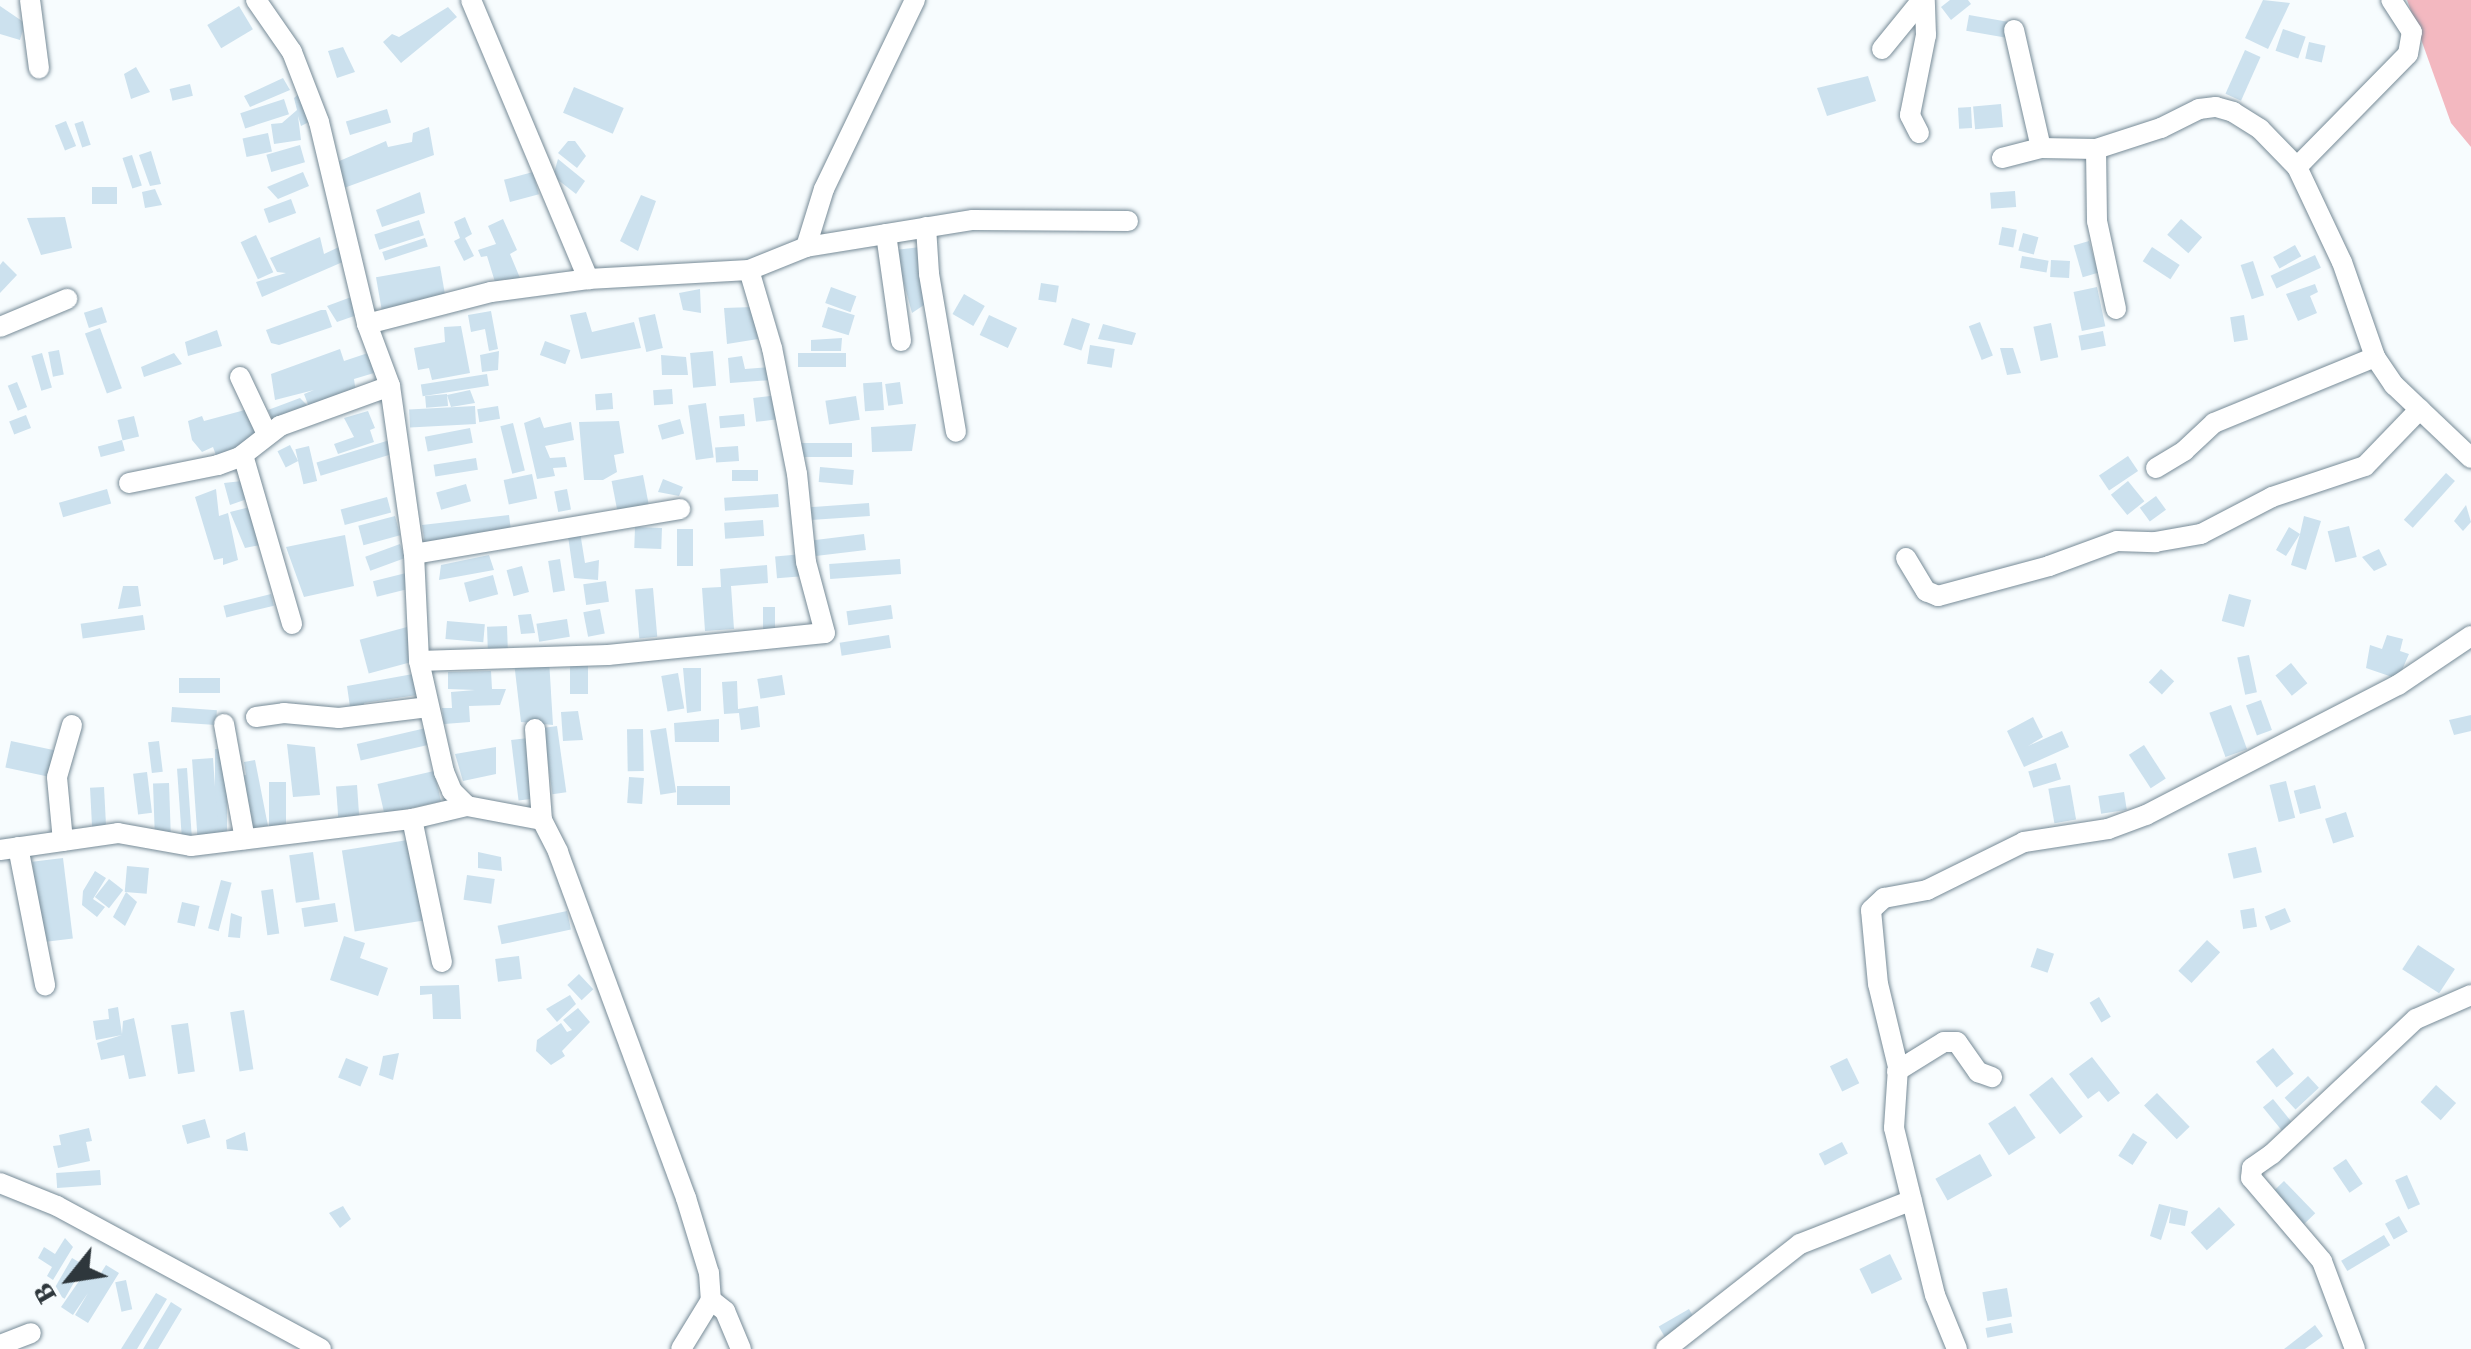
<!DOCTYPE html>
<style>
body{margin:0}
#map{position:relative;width:2471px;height:1349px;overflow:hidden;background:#f7fcfe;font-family:"Source Serif 4",serif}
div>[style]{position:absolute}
.water>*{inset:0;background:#f3b8c0}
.building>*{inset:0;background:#cce1ee;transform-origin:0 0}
.roads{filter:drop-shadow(0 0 2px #778b97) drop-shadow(0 0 2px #778b97)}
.minor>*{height:20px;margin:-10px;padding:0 10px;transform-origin:10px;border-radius:10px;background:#fff}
span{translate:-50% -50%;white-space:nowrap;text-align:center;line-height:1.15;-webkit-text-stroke:8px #f7fcfe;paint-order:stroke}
.north{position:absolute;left:20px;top:1229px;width:100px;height:100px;-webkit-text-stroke:8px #f7fcfe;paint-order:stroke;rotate:240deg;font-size:28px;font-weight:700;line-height:40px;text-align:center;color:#2e373c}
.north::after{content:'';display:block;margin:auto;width:35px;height:45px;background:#2e373c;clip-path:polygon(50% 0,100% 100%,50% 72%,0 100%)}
</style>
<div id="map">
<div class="water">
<i style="clip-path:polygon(2407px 0,2471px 0,2471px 147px,2451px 123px)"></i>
</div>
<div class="building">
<i style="clip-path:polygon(1950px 0,1968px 0,1971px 4px,1951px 20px,1941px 7px)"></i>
<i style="clip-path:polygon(2263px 0,2290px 3px,2268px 49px,2245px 38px)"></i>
<i style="clip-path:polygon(0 6px,25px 23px,20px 40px,0 34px)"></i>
<i style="left:239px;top:6px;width:27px;height:37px;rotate:59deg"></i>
<i style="clip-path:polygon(448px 7px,457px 17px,401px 63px,383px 42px,392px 34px,399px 37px)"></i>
<i style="left:1969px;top:15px;width:45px;height:16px;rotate:10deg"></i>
<i style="left:2283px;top:29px;width:24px;height:23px;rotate:19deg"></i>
<i style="left:2309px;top:42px;width:17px;height:17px;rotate:13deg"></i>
<i style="clip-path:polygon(343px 47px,355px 72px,337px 78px,328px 51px)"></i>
<i style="left:2245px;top:50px;width:17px;height:48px;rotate:24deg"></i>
<i style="clip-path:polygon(136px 67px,150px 92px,131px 99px,124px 74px)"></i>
<i style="clip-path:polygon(1868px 76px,1876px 101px,1827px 116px,1817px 88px)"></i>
<i style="clip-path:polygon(283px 78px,290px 90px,250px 107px,244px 96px)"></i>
<i style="left:190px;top:84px;width:12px;height:21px;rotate:76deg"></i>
<i style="left:574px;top:87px;width:54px;height:28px;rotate:23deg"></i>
<i style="clip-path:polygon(300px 93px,311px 121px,301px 126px,298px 116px,301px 140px,274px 144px,271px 124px,282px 123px,297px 110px,294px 98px)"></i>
<i style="left:284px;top:99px;width:16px;height:46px;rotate:72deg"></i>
<i style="left:2001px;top:104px;width:23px;height:28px;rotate:85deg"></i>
<i style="left:1971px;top:107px;width:21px;height:13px;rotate:87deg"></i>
<i style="left:387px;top:109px;width:14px;height:43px;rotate:73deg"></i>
<i style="left:66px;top:121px;width:27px;height:12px;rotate:68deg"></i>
<i style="left:83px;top:121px;width:25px;height:9px;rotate:72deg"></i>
<i style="clip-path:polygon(429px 127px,434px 155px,344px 188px,337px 162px,386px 141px,388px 147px,412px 142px,413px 133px)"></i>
<i style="left:268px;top:133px;width:19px;height:26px;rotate:78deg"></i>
<i style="clip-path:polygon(568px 141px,575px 141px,586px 156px,577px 168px,558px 153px)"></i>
<i style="left:300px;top:145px;width:18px;height:35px;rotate:74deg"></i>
<i style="clip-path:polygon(151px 151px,161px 184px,150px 186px,139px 155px)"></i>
<i style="left:132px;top:155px;width:32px;height:10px;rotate:72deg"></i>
<i style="clip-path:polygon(558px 159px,585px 181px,576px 194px,553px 176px)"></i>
<i style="clip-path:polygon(303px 172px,309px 186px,278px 199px,267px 187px)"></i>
<i style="left:533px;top:172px;width:23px;height:30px;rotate:75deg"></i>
<i style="left:117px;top:187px;width:17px;height:25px;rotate:90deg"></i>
<i style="clip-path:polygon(155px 189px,162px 205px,145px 208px,142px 192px)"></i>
<i style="left:2015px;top:191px;width:16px;height:25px;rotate:86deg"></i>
<i style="clip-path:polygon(420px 192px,425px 213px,382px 227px,376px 210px)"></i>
<i style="clip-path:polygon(641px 195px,656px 201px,638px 251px,620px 241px)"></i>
<i style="left:291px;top:199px;width:15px;height:29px;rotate:70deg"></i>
<i style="clip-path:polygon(65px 217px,72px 248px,41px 255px,27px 218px)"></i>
<i style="clip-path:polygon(465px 217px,472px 234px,465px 238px,474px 256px,464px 261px,454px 241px,460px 238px,454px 222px)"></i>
<i style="clip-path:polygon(503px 219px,517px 250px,510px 254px,520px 278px,506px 283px,505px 279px,495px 282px,487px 256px,481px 257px,478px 250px,496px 244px,488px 226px)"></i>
<i style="left:2181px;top:219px;width:28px;height:21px;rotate:41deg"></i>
<i style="left:419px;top:220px;width:16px;height:47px;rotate:72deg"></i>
<i style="left:2002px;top:227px;width:15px;height:18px;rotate:11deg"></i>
<i style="left:2023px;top:233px;width:16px;height:18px;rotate:15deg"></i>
<i style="left:256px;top:235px;width:41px;height:17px;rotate:65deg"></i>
<i style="clip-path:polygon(320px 237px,324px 254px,339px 247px,345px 261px,262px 297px,256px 282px,286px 273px,277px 272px,270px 258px)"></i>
<i style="left:425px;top:238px;width:9px;height:45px;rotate:72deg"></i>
<i style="left:2089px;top:241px;width:33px;height:16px;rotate:74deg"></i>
<i style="left:2295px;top:245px;width:13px;height:25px;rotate:61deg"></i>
<i style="clip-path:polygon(921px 247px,927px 303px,912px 313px,895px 250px)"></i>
<i style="left:2152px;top:247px;width:33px;height:17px;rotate:33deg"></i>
<i style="left:2315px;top:255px;width:14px;height:49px;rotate:65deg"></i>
<i style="left:2022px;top:256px;width:27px;height:12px;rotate:10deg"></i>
<i style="left:2051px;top:260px;width:19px;height:17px;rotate:3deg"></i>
<i style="clip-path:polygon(3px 261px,17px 275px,0 293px,0 265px)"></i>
<i style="left:2253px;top:261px;width:36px;height:13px;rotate:72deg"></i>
<i style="left:440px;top:266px;width:36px;height:65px;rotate:80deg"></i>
<i style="left:1041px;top:283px;width:18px;height:17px;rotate:9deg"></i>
<i style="clip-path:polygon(2315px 284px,2318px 292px,2310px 296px,2317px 313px,2298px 321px,2286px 294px)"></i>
<i style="left:831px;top:287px;width:27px;height:17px;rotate:20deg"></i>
<i style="left:2097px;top:287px;width:40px;height:24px;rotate:78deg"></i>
<i style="clip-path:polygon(700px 289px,701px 313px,683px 310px,679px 293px)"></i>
<i style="left:964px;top:294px;width:24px;height:23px;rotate:30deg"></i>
<i style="clip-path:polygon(354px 296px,360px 314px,337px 322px,327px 306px)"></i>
<i style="left:102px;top:307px;width:16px;height:19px;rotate:72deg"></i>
<i style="clip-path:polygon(753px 307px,758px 339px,727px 344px,724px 308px)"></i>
<i style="left:828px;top:307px;width:28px;height:21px;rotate:17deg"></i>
<i style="clip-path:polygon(321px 310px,326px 310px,332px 327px,279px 345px,271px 343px,266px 330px)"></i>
<i style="clip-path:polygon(491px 311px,498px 349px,489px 351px,485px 329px,471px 332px,468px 315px)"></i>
<i style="clip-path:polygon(586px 312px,592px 332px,634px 322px,641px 348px,581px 359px,570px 315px)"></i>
<i style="left:655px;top:314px;width:35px;height:17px;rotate:77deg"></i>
<i style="left:989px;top:315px;width:31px;height:22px;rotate:25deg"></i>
<i style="left:2244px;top:315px;width:25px;height:14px;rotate:81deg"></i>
<i style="left:1072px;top:318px;width:19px;height:28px;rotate:18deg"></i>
<i style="left:1980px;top:322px;width:36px;height:12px;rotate:69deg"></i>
<i style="left:2051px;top:323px;width:35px;height:18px;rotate:78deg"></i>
<i style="clip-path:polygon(1103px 324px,1136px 333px,1132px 345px,1098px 339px)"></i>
<i style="clip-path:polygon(461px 326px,470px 373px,432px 380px,429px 368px,418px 370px,414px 348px,445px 342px,444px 327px)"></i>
<i style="left:100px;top:328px;width:64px;height:16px;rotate:70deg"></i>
<i style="clip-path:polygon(217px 330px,222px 346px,188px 356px,185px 342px)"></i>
<i style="left:2103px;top:331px;width:15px;height:25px;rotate:79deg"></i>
<i style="clip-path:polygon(842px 338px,841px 351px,811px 351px,811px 340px)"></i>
<i style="left:545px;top:341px;width:27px;height:15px;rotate:20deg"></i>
<i style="left:1090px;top:345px;width:25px;height:19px;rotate:9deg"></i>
<i style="clip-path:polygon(2000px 348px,2013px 348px,2021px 373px,2007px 375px)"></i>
<i style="clip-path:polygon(340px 349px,344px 361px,368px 353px,374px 373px,354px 379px,356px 393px,273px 420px,268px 410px,300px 398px,309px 407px,304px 394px,314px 390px,275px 400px,271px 374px)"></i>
<i style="left:59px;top:350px;width:25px;height:11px;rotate:79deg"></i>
<i style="clip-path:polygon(499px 351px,498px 370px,482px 372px,480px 355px)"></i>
<i style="left:713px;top:351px;width:35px;height:23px;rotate:85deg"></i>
<i style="left:42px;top:353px;width:36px;height:11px;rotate:74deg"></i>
<i style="clip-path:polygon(174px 353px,182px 364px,144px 377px,141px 367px)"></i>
<i style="left:798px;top:353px;width:48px;height:14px"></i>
<i style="clip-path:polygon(661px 355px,686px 357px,688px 375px,662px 375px)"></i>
<i style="clip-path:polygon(742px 356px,745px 369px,770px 367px,771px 380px,730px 383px,728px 358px)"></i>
<i style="left:487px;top:374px;width:12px;height:67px;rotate:81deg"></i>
<i style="left:17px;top:382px;width:27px;height:10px;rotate:68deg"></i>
<i style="left:882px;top:382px;width:28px;height:19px;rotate:86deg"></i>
<i style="left:900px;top:382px;width:22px;height:15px;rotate:82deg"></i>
<i style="left:672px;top:389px;width:15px;height:19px;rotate:86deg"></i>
<i style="clip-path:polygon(470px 390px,475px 403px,451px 407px,447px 395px)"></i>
<i style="left:612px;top:393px;width:16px;height:17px;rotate:86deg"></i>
<i style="left:447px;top:394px;width:12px;height:22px;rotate:85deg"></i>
<i style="left:778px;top:395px;width:24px;height:25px;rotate:83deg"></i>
<i style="left:856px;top:396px;width:24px;height:31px;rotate:81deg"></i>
<i style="left:706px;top:403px;width:55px;height:18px;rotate:82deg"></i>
<i style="left:475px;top:406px;width:18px;height:66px;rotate:87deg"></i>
<i style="left:498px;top:406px;width:13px;height:21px;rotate:81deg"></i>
<i style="clip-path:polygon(256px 407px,266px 446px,218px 461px,213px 447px,202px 452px,192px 440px,188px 421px,202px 416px,204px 421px)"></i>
<i style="clip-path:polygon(368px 411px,375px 428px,370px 430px,374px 442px,338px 454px,334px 444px,354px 437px,344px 418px)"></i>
<i style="left:744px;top:414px;width:12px;height:25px;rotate:85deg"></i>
<i style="left:26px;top:415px;width:14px;height:18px;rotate:69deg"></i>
<i style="left:134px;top:416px;width:21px;height:17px;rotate:76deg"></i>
<i style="clip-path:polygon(540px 417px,544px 428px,571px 422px,574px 440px,545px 446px,550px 458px,565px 457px,567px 467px,553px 468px,555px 476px,537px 479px,524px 423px)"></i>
<i style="left:680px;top:419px;width:15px;height:23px;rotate:74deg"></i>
<i style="clip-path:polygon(619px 421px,624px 453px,614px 455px,617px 472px,603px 480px,584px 480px,579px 422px)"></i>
<i style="left:513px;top:423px;width:49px;height:13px;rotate:76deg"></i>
<i style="clip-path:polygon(916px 424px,912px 451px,872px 452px,871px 427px)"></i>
<i style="left:470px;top:428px;width:15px;height:46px;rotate:79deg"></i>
<i style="left:393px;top:439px;width:14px;height:80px;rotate:73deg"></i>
<i style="left:122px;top:440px;width:11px;height:25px;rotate:75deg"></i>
<i style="left:852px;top:443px;width:14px;height:58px;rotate:90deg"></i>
<i style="left:290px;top:445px;width:18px;height:14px;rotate:63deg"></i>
<i style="left:309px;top:446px;width:36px;height:14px;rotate:77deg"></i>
<i style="left:738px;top:446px;width:15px;height:23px;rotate:86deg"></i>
<i style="left:2128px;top:456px;width:18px;height:35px;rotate:56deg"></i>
<i style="left:476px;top:458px;width:12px;height:43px;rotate:81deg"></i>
<i style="left:820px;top:467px;width:34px;height:15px;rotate:5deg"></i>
<i style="left:758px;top:470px;width:11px;height:26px;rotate:90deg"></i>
<i style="left:2446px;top:473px;width:12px;height:63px;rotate:42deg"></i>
<i style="left:532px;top:474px;width:25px;height:29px;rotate:78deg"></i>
<i style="left:643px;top:475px;width:36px;height:32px;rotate:79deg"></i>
<i style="clip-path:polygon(663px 479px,683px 487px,679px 496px,658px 492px)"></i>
<i style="clip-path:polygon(242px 481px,247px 499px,230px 505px,224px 483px)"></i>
<i style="left:2128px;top:481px;width:26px;height:22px;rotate:51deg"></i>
<i style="left:466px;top:484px;width:18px;height:31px;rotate:74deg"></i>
<i style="left:107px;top:489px;width:15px;height:50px;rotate:74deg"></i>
<i style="clip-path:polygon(216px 489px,219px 516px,228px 513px,238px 560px,223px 565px,223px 558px,214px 560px,195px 497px)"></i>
<i style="left:567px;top:489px;width:21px;height:13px;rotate:79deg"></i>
<i style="left:778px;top:494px;width:13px;height:54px;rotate:86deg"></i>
<i style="left:2156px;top:496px;width:17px;height:20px;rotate:54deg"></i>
<i style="left:387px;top:497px;width:16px;height:48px;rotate:75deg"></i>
<i style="left:869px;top:503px;width:13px;height:63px;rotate:86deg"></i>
<i style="clip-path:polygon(2466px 505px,2471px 522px,2463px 531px,2454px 521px)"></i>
<i style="clip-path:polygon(254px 506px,265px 544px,245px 548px,230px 512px)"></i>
<i style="clip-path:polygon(509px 515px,511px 531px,425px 545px,422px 525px)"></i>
<i style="left:395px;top:516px;width:20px;height:38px;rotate:75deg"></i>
<i style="clip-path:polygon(2304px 516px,2321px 521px,2306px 570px,2291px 565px,2300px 534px,2286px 556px,2276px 550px,2289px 527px,2300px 534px)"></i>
<i style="left:763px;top:520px;width:16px;height:39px;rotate:86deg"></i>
<i style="left:2349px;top:526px;width:32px;height:22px;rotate:76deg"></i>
<i style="left:635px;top:527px;width:27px;height:21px;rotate:2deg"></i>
<i style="left:677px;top:529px;width:16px;height:37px"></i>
<i style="clip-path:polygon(580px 532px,585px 563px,599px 560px,598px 580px,574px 578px,568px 536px)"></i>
<i style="left:864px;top:534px;width:16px;height:57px;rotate:83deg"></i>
<i style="clip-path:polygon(345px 535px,354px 586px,304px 597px,286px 547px)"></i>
<i style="left:400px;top:544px;width:15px;height:37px;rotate:70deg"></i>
<i style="clip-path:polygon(2379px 549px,2387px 565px,2374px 571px,2362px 557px)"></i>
<i style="left:803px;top:554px;width:22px;height:28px;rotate:85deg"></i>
<i style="clip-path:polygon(489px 555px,494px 570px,439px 580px,441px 565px)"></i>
<i style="left:560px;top:559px;width:32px;height:12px;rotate:81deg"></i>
<i style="left:900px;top:559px;width:15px;height:71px;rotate:86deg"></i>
<i style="clip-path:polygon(767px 565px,768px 583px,731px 586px,734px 629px,705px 631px,702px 588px,721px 587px,720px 569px)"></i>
<i style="left:522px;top:566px;width:27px;height:16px;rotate:75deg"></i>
<i style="left:406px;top:573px;width:16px;height:34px;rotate:76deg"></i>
<i style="left:493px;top:575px;width:20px;height:30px;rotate:75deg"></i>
<i style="left:606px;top:581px;width:21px;height:23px;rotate:82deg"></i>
<i style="clip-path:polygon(123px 586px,138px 586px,141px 606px,118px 609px)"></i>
<i style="left:653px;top:588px;width:49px;height:18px;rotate:85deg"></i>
<i style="left:271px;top:594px;width:12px;height:49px;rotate:76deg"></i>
<i style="left:2229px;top:594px;width:23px;height:28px;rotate:15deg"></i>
<i style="left:891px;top:605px;width:14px;height:45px;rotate:82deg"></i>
<i style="left:763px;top:607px;width:12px;height:27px"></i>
<i style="left:600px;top:609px;width:25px;height:17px;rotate:79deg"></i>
<i style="clip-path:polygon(531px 614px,535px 633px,521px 634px,518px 615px)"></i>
<i style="left:143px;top:615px;width:15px;height:63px;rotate:82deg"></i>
<i style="left:567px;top:619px;width:18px;height:31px;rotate:81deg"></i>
<i style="left:447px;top:621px;width:38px;height:18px;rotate:5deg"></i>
<i style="left:507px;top:626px;width:24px;height:20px;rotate:88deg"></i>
<i style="left:407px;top:627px;width:35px;height:49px;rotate:75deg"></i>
<i style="left:889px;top:635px;width:13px;height:50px;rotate:81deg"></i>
<i style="clip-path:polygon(2387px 635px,2403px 639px,2400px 651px,2409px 654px,2398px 679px,2366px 668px,2370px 645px,2382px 649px)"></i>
<i style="left:2249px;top:655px;width:38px;height:12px;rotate:78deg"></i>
<i style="clip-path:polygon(549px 660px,553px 725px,521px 722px,514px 662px)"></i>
<i style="left:2291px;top:663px;width:26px;height:20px;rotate:51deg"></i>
<i style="left:588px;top:664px;width:30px;height:18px;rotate:90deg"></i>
<i style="clip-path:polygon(683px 668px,701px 668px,701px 711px,687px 713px)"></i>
<i style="left:2161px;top:669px;width:18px;height:18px;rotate:43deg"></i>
<i style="clip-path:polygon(491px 671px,492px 689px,506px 689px,500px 705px,469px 706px,470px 722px,444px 724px,442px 708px,452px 708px,451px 692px,475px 690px,448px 689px,448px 672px)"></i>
<i style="left:678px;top:673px;width:36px;height:17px;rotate:80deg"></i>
<i style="clip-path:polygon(413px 674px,417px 695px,364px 703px,365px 711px,351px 714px,347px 686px)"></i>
<i style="left:782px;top:675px;width:20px;height:25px;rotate:81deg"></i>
<i style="left:179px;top:678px;width:41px;height:15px"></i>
<i style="clip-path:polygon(737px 681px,738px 709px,758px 706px,760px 727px,741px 730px,739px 713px,724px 714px,722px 682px)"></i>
<i style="left:2261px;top:700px;width:32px;height:16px;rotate:70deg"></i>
<i style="left:2231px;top:705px;width:47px;height:23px;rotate:70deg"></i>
<i style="left:172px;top:707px;width:45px;height:15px;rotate:4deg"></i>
<i style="clip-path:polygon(578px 711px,583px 740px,563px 741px,561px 712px)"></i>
<i style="clip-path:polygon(2471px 715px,2471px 731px,2454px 735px,2449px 720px)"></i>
<i style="clip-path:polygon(2033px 717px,2043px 737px,2028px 746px,2062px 731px,2069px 747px,2024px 767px,2007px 731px)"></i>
<i style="clip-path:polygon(719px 719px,719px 742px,675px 742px,674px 723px)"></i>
<i style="left:557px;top:726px;width:67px;height:14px;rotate:82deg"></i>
<i style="left:426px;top:728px;width:17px;height:71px;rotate:77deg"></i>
<i style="left:666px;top:728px;width:65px;height:16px;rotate:81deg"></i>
<i style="left:643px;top:729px;width:42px;height:16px;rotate:89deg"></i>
<i style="left:528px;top:738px;width:61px;height:17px;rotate:83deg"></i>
<i style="left:11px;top:741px;width:48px;height:27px;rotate:12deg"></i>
<i style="left:159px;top:741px;width:31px;height:11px;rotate:83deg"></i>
<i style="clip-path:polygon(287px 744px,315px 747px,320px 795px,293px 797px)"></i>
<i style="left:2144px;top:745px;width:40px;height:18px;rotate:57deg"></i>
<i style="clip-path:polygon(496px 747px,496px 774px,463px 781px,455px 754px)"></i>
<i style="left:215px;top:749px;width:12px;height:90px"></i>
<i style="left:213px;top:758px;width:79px;height:21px;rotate:86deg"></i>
<i style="clip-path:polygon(255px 760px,268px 826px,249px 828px,236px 776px,246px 775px,244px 762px)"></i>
<i style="left:2056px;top:763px;width:17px;height:29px;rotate:73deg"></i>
<i style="left:187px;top:768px;width:68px;height:10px;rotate:86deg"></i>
<i style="left:434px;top:771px;width:31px;height:58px;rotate:77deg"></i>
<i style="left:147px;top:772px;width:41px;height:14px;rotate:83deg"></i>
<i style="left:629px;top:777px;width:15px;height:26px;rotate:4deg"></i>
<i style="left:2286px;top:781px;width:38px;height:17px;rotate:76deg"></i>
<i style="left:269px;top:782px;width:17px;height:46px"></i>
<i style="left:169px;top:783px;width:49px;height:16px;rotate:88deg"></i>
<i style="left:357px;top:785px;width:31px;height:21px;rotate:86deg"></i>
<i style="left:2070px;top:785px;width:35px;height:22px;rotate:80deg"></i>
<i style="left:2315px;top:785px;width:24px;height:22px;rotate:75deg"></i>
<i style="left:677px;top:786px;width:53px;height:19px"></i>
<i style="left:104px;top:787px;width:43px;height:14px;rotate:87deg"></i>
<i style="left:2124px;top:792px;width:18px;height:26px;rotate:81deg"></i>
<i style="left:2346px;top:812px;width:26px;height:22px;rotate:72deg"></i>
<i style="left:414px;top:839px;width:82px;height:73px;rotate:81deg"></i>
<i style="left:2256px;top:847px;width:26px;height:29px;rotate:77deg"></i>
<i style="left:313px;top:852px;width:48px;height:24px;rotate:82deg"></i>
<i style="clip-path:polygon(478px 852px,501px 857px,502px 871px,478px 868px)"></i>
<i style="left:63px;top:858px;width:81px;height:31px;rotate:83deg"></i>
<i style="left:127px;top:866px;width:22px;height:26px;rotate:5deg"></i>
<i style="clip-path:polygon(95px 871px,106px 878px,93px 899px,105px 907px,97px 917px,82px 905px,83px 891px)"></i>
<i style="left:467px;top:875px;width:28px;height:25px;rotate:8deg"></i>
<i style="left:109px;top:879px;width:18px;height:23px;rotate:38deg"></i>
<i style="left:221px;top:880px;width:11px;height:50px;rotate:15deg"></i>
<i style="left:273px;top:889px;width:45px;height:12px;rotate:82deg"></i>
<i style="clip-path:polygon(126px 892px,137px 902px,125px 926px,113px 917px)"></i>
<i style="left:182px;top:902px;width:18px;height:21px;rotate:13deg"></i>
<i style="left:335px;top:903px;width:19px;height:34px;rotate:81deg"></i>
<i style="left:2254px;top:908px;width:19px;height:14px;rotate:81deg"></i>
<i style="left:2285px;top:908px;width:15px;height:22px;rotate:67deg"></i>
<i style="left:567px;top:911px;width:19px;height:71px;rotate:78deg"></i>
<i style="clip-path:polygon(231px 913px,242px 917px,240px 938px,228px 937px)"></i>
<i style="clip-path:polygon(344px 936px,365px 943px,360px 958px,388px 968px,378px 996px,330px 980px)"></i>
<i style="left:2207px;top:940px;width:18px;height:42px;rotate:43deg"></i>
<i style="left:2418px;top:945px;width:44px;height:29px;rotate:33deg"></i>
<i style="left:2037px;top:948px;width:18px;height:20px;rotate:19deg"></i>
<i style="left:519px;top:956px;width:23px;height:24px;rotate:83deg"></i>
<i style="left:579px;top:974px;width:21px;height:16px;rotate:47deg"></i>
<i style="clip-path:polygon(459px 985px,461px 1019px,433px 1019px,432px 994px,420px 995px,420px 986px)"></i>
<i style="clip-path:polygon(570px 995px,576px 1004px,557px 1022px,546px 1009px)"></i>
<i style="left:2099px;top:997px;width:23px;height:11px;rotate:59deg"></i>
<i style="clip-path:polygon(118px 1007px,122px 1034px,123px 1021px,134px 1018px,146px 1076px,129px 1079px,124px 1055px,101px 1060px,97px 1043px,122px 1035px,96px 1040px,93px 1021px,109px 1019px,108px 1009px)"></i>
<i style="clip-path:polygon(578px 1008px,590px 1022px,562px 1051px,565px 1056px,551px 1065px,536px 1051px,537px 1040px,561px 1023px,567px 1032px,572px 1030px,563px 1020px)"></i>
<i style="left:244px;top:1010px;width:60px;height:14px;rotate:81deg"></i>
<i style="left:188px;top:1023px;width:49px;height:17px;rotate:82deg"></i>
<i style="left:2273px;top:1048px;width:33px;height:22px;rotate:51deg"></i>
<i style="clip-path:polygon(399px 1053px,393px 1080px,379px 1075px,383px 1056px)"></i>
<i style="clip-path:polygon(2092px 1057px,2120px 1093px,2108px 1102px,2099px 1091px,2088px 1099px,2069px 1074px)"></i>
<i style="left:346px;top:1058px;width:24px;height:21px;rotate:22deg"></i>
<i style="left:1847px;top:1058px;width:28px;height:19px;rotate:64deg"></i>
<i style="left:2308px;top:1076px;width:16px;height:32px;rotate:47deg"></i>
<i style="left:2052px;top:1077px;width:50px;height:29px;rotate:52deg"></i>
<i style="left:2436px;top:1085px;width:27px;height:23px;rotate:42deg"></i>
<i style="left:2157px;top:1093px;width:47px;height:18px;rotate:46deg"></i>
<i style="left:2273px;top:1099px;width:33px;height:13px;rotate:51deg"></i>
<i style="left:2015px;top:1106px;width:38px;height:32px;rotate:57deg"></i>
<i style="left:205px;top:1119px;width:19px;height:24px;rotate:74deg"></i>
<i style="clip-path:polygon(89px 1128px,92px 1141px,86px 1142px,90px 1161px,58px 1168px,53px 1146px,61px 1145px,59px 1135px)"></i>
<i style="clip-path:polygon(245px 1132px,248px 1151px,227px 1149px,226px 1140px)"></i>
<i style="left:2133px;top:1133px;width:17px;height:27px;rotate:33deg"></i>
<i style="left:1842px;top:1142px;width:13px;height:26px;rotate:63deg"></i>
<i style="left:1980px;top:1154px;width:25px;height:51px;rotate:61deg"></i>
<i style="left:2346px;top:1159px;width:30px;height:16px;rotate:56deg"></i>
<i style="left:100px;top:1170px;width:15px;height:44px;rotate:86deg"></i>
<i style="left:2407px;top:1175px;width:32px;height:13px;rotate:66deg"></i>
<i style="left:2284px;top:1181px;width:45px;height:23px;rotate:46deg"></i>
<i style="clip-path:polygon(2159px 1204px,2188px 1211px,2185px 1226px,2169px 1223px,2171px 1208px,2161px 1240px,2150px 1236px)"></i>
<i style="clip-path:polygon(343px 1206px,351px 1219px,340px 1228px,329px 1213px)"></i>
<i style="left:2219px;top:1207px;width:24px;height:38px;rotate:48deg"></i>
<i style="left:2399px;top:1216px;width:18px;height:16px;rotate:61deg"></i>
<i style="left:2384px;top:1235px;width:12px;height:50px;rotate:59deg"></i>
<i style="clip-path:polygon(65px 1238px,73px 1247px,53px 1280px,47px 1276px,52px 1267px,38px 1258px,44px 1247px,55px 1254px)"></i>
<i style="left:1890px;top:1254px;width:28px;height:34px;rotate:64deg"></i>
<i style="left:72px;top:1258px;width:14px;height:39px;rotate:30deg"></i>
<i style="clip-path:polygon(106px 1265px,119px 1273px,88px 1323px,75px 1315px,88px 1293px,73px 1315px,61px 1307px,88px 1268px,99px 1276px)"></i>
<i style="left:126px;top:1280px;width:30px;height:11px;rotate:78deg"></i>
<i style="left:2007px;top:1288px;width:29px;height:25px;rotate:80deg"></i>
<i style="clip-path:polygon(156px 1293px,167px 1299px,137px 1349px,121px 1349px)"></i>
<i style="clip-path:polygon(171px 1302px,182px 1309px,158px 1349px,143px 1349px)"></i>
<i style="left:1689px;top:1309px;width:14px;height:35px;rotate:60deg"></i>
<i style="left:2011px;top:1323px;width:10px;height:26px;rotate:79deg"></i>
<i style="clip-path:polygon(2315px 1325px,2323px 1336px,2305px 1349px,2284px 1349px)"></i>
</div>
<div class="roads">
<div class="minor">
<i style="left:30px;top:0;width:69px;rotate:82.5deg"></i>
<i style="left:256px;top:0;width:63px;rotate:55.3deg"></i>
<i style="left:292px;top:52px;width:75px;rotate:68.9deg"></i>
<i style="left:319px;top:122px;width:208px;rotate:76.6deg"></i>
<i style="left:367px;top:324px;width:66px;rotate:69.6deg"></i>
<i style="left:390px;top:386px;width:170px;rotate:81.9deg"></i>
<i style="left:414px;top:554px;width:107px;rotate:87.3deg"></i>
<i style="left:419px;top:661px;width:114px;rotate:77.3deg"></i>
<i style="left:444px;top:772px;width:21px;rotate:67deg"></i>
<i style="left:452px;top:791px;width:21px;rotate:45deg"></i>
<i style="left:467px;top:806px;width:76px;rotate:10.6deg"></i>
<i style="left:542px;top:820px;width:36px;rotate:63deg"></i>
<i style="left:558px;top:852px;width:369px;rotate:69.7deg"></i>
<i style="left:686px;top:1198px;width:78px;rotate:73deg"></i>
<i style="left:709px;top:1273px;width:27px;rotate:86deg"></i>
<i style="left:711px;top:1300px;width:57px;rotate:121.5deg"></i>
<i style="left:471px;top:0;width:303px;rotate:67.2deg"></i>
<i style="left:2014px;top:30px;width:121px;rotate:77.1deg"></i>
<i style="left:1882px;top:49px;width:63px;rotate:-50.8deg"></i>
<i style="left:1919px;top:133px;width:20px;rotate:-117deg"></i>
<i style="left:1910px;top:115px;width:82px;rotate:-78.7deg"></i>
<i style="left:1926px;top:35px;width:35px;rotate:-92deg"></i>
<i style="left:2096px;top:149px;width:72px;rotate:89.2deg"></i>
<i style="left:2097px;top:221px;width:90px;rotate:77.8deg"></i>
<i style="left:2002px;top:158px;width:40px;rotate:-14.4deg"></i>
<i style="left:2041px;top:148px;width:55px;rotate:1deg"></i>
<i style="left:2096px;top:149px;width:68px;rotate:-17.9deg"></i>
<i style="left:2161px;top:128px;width:42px;rotate:-26.6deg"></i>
<i style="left:2199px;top:109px;width:17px;rotate:-7deg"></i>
<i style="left:2216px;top:107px;width:18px;rotate:16deg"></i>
<i style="left:2233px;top:112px;width:32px;rotate:32deg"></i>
<i style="left:2260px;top:129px;width:53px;rotate:45.8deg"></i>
<i style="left:2297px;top:167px;width:105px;rotate:64.7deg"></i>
<i style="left:2342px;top:262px;width:101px;rotate:70.8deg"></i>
<i style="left:2375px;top:357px;width:34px;rotate:56deg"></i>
<i style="left:2394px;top:385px;width:106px;rotate:43.5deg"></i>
<i style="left:2297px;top:167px;width:158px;rotate:-45.5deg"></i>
<i style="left:2408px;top:54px;width:22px;rotate:-80deg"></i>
<i style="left:2412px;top:32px;width:38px;rotate:-123deg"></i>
<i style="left:926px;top:227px;width:47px;rotate:86.3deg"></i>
<i style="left:929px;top:274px;width:160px;rotate:80.3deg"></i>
<i style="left:886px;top:234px;width:108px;rotate:82deg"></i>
<i style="left:806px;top:247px;width:61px;rotate:-72.8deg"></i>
<i style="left:824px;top:189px;width:210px;rotate:-64.3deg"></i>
<i style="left:367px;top:324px;width:128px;rotate:-14.5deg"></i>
<i style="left:491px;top:292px;width:98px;rotate:-7.6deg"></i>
<i style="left:588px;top:279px;width:161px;rotate:-3.2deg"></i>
<i style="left:749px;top:270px;width:61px;rotate:-22deg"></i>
<i style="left:806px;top:247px;width:169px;rotate:-9.2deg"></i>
<i style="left:973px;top:220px;width:155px;rotate:0.4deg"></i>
<i style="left:0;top:327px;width:73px;rotate:-22.7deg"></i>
<i style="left:240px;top:377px;width:63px;rotate:64.7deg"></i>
<i style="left:243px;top:455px;width:176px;rotate:73.8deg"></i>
<i style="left:2156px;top:468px;width:33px;rotate:-31deg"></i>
<i style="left:2184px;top:451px;width:41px;rotate:-43deg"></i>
<i style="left:2214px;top:423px;width:174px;rotate:-22.3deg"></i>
<i style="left:129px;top:483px;width:91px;rotate:-11.4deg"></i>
<i style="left:218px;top:465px;width:23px;rotate:-20deg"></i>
<i style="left:240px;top:457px;width:51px;rotate:-37.8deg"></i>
<i style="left:280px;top:426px;width:117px;rotate:-20deg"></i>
<i style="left:414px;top:554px;width:270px;rotate:-9.6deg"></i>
<i style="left:1906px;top:558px;width:39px;rotate:59deg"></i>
<i style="left:1926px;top:591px;width:13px;rotate:23deg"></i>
<i style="left:1938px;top:596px;width:115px;rotate:-15.1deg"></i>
<i style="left:2049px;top:566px;width:72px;rotate:-20.2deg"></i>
<i style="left:2117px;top:541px;width:38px;rotate:2deg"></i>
<i style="left:2155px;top:542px;width:47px;rotate:-9.9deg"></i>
<i style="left:2201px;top:534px;width:80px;rotate:-27.5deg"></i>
<i style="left:2272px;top:497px;width:98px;rotate:-18.4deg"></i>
<i style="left:2365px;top:466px;width:79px;rotate:-46deg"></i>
<i style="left:419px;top:661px;width:189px;rotate:-1.8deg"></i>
<i style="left:608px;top:655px;width:218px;rotate:-5.8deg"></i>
<i style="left:825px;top:633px;width:73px;rotate:-105deg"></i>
<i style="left:806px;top:562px;width:88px;rotate:-95.8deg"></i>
<i style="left:797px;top:474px;width:128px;rotate:-101.2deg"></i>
<i style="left:772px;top:348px;width:81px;rotate:-106.4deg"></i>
<i style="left:256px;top:717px;width:28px;rotate:-8deg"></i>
<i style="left:284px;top:713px;width:55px;rotate:5.2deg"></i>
<i style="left:339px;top:718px;width:90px;rotate:-7deg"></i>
<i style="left:224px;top:724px;width:117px;rotate:79.7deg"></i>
<i style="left:535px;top:729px;width:91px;rotate:85.6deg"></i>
<i style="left:412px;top:819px;width:146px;rotate:78.2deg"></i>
<i style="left:63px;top:841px;width:64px;rotate:-95.4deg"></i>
<i style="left:57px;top:777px;width:54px;rotate:-73.9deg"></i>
<i style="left:18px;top:847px;width:141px;rotate:78.9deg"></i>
<i style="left:0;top:850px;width:119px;rotate:-8.2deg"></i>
<i style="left:118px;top:833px;width:74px;rotate:10.1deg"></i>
<i style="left:191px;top:846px;width:223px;rotate:-7deg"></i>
<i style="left:412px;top:819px;width:57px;rotate:-13.3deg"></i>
<i style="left:1897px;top:1071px;width:55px;rotate:-31.7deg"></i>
<i style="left:1944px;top:1042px;width:13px"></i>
<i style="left:1957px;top:1042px;width:37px;rotate:55deg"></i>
<i style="left:1978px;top:1072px;width:15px;rotate:20deg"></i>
<i style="left:0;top:1183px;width:61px;rotate:22deg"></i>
<i style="left:57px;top:1206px;width:300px;rotate:28.4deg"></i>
<i style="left:711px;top:1300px;width:18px;rotate:38deg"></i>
<i style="left:725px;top:1311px;width:41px;rotate:67.2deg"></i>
<i style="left:0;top:1345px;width:33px;rotate:-21deg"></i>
<i style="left:1666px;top:1349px;width:170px;rotate:-38.1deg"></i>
<i style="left:1800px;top:1244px;width:120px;rotate:-21.4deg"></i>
<i style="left:1957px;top:1349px;width:58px;rotate:-112.2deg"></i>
<i style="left:1935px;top:1295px;width:172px;rotate:-103.8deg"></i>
<i style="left:1894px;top:1128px;width:61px;rotate:-86.2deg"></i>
<i style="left:1898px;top:1067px;width:85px;rotate:-103.5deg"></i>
<i style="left:1878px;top:984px;width:74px;rotate:-95.4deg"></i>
<i style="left:1871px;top:910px;width:18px;rotate:-43deg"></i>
<i style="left:1884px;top:898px;width:44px;rotate:-10.5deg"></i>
<i style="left:1927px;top:890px;width:108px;rotate:-26.3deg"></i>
<i style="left:2024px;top:842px;width:85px;rotate:-8.8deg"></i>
<i style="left:2108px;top:829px;width:40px;rotate:-20.2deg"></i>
<i style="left:2146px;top:815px;width:284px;rotate:-27.3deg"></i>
<i style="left:2398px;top:685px;width:88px;rotate:-33.9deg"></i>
<i style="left:2355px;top:1349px;width:94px;rotate:-110.6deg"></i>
<i style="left:2322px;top:1261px;width:109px;rotate:-130.5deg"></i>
<i style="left:2251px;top:1178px;width:10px;rotate:-84deg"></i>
<i style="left:2252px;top:1168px;width:24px;rotate:-35deg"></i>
<i style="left:2272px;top:1154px;width:197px;rotate:-43.2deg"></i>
<i style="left:2416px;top:1019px;width:60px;rotate:-23.6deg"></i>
</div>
</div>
<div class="north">B</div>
</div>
